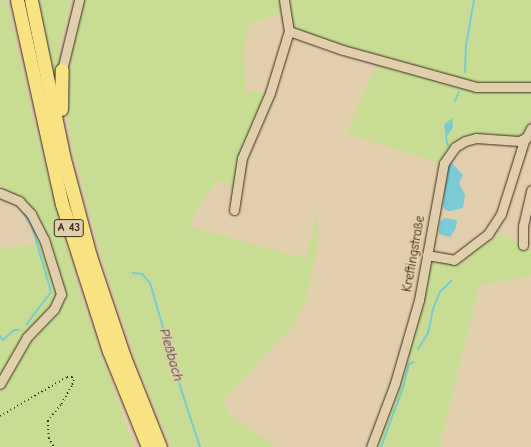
<!DOCTYPE html>
<meta charset="utf-8">
<style>
body{margin:0}
#map{position:relative;width:531px;height:447px;overflow:hidden;background:#e0ceac;font-family:"Comic Neue",sans-serif}
div>[style]{position:absolute}
.green>*{inset:0;background:#c8dd93}
.water>*{inset:0;background:#7acbd3}
.stream>*{height:2px;margin:-1px;padding:0 1px;transform-origin:1px;border-radius:1px;background:#7acbd3}
.path>*{height:1.5px;margin-top:-0.75px;transform-origin:0;background:repeating-linear-gradient(90deg,#3b2a1e 0 1px,transparent 0 4px)}
.roads{filter:drop-shadow(0 0 1px #3b2a1e) drop-shadow(0 0 1px #3b2a1e)}
.minor>*{height:9px;margin:-4.5px;padding:0 4.5px;transform-origin:4.5px;border-radius:4.5px;background:#e0ceac}
.highway>*{height:13px;margin:-6.5px;padding:0 6.5px;transform-origin:6.5px;border-radius:6.5px;background:#f8e281}
span{translate:-50% -50%;white-space:nowrap;text-align:center;line-height:1.15;-webkit-text-stroke:3.5px #e0ceac;paint-order:stroke}
.shield-label span{padding:1px 3px;background:#e0ceac;border:1px solid;border-radius:3px;-webkit-text-stroke-width:0}
.shield-label{font-size:12px;color:#3b2a1e;font-weight:700}
.street-label{font-size:13px;color:#3b2a1e}
.water-label{font-size:14px;color:#444239;font-style:italic}
</style>
<div id="map">
<div class="green">
<i style="clip-path:polygon(0 0,7px 0,32px 115px,79px 291px,134px 447px,0 447px,0 249px,38px 244px,38px 230px,21px 200px,0 191px)"></i>
<i style="clip-path:polygon(39px 0,72px 0,59px 45px,61px 56px,57px 88px)"></i>
<i style="clip-path:polygon(82px 0,282px 0,283px 13px,250px 23px,244px 45px,245px 91px,269px 93px,233px 188px,218px 179px,197px 209px,189px 226px,306px 259px,317px 213px,318px 244px,305px 303px,294px 323px,224px 400px,228px 414px,276px 447px,171px 447px,138px 365px,102px 259px,70px 136px,63px 73px)"></i>
<i style="clip-path:polygon(286px 0,531px 0,531px 81px,477px 85px,294px 30px,290px 21px)"></i>
<i style="clip-path:polygon(377px 65px,484px 91px,531px 92px,531px 118px,528px 127px,526px 132px,513px 138px,465px 139px,442px 164px,346px 133px)"></i>
<i style="clip-path:polygon(501px 234px,531px 250px,531px 275px,479px 286px,439px 447px,373px 447px,430px 258px,452px 263px)"></i>
</div>
<div class="water">
<i style="clip-path:polygon(452px 118px,453px 127px,446px 138px,444px 125px)"></i>
<i style="clip-path:polygon(451px 162px,463px 175px,459px 183px,465px 195px,463px 208px,450px 211px,445px 210px,443px 205px,448px 166px)"></i>
<i style="clip-path:polygon(444px 218px,457px 220px,456px 228px,450px 237px,439px 234px,440px 222px)"></i>
</div>
<div class="stream">
<i style="left:465px;top:72px;width:27px;rotate:-88deg"></i>
<i style="left:466px;top:45px;width:46px;rotate:-79.9deg"></i>
<i style="left:455px;top:101px;width:10px;rotate:-66deg"></i>
<i style="left:446px;top:138px;width:8px;rotate:76deg"></i>
<i style="left:24px;top:214px;width:14px;rotate:56deg"></i>
<i style="left:32px;top:226px;width:69px;rotate:73.9deg"></i>
<i style="left:51px;top:292px;width:41px;rotate:127.1deg"></i>
<i style="left:133px;top:273px;width:9px;rotate:6deg"></i>
<i style="left:142px;top:274px;width:12px;rotate:48deg"></i>
<i style="left:150px;top:283px;width:110px;rotate:73.7deg"></i>
<i style="left:181px;top:389px;width:61px;rotate:71.9deg"></i>
<i style="left:0;top:336px;width:5px;rotate:53deg"></i>
<i style="left:3px;top:340px;width:15px;rotate:-42deg"></i>
<i style="left:14px;top:330px;width:5px"></i>
<i style="left:418px;top:349px;width:19px;rotate:-58deg"></i>
<i style="left:428px;top:333px;width:25px;rotate:-78deg"></i>
<i style="left:433px;top:309px;width:18px;rotate:-68deg"></i>
<i style="left:440px;top:292px;width:16px;rotate:-45deg"></i>
<i style="left:381px;top:447px;width:63px;rotate:-69.6deg"></i>
<i style="left:403px;top:388px;width:25px;rotate:-76deg"></i>
<i style="left:409px;top:364px;width:5px;rotate:-22deg"></i>
</div>
<div class="path">
<i style="left:0;top:416px;width:78px;rotate:-30.2deg"></i>
<i style="left:67px;top:377px;width:5px"></i>
<i style="left:72px;top:377px;width:4px;rotate:56deg"></i>
<i style="left:74px;top:380px;width:6px;rotate:108deg"></i>
<i style="left:72px;top:386px;width:22px;rotate:120deg"></i>
<i style="left:61px;top:405px;width:21px;rotate:129deg"></i>
<i style="left:48px;top:421px;width:17px;rotate:87deg"></i>
<i style="left:49px;top:438px;width:10px;rotate:61deg"></i>
</div>
<div class="roads">
<div class="minor">
<i style="left:284px;top:0;width:31px;rotate:81deg"></i>
<i style="left:289px;top:31px;width:57px;rotate:19.4deg"></i>
<i style="left:343px;top:50px;width:138px;rotate:15.5deg"></i>
<i style="left:476px;top:87px;width:55px"></i>
<i style="left:62px;top:70px;width:72px;rotate:-76.3deg"></i>
<i style="left:0;top:193px;width:21px;rotate:23deg"></i>
<i style="left:19px;top:201px;width:18px;rotate:47deg"></i>
<i style="left:31px;top:214px;width:28px;rotate:63deg"></i>
<i style="left:44px;top:239px;width:58px;rotate:72.8deg"></i>
<i style="left:61px;top:294px;width:17px;rotate:115deg"></i>
<i style="left:54px;top:309px;width:39px;rotate:134deg"></i>
<i style="left:27px;top:337px;width:54px;rotate:119.9deg"></i>
<i style="left:234px;top:210px;width:53px;rotate:-81.3deg"></i>
<i style="left:242px;top:158px;width:71px;rotate:-66.7deg"></i>
<i style="left:270px;top:93px;width:65px;rotate:-73deg"></i>
<i style="left:523px;top:245px;width:19px;rotate:-90deg"></i>
<i style="left:523px;top:226px;width:37px;rotate:-77deg"></i>
<i style="left:427px;top:255px;width:27px;rotate:10deg"></i>
<i style="left:454px;top:260px;width:43px;rotate:-37.4deg"></i>
<i style="left:488px;top:234px;width:24px;rotate:-57deg"></i>
<i style="left:501px;top:214px;width:80px;rotate:-72.5deg"></i>
<i style="left:371px;top:447px;width:68px;rotate:-69.4deg"></i>
<i style="left:395px;top:383px;width:86px;rotate:-73.9deg"></i>
<i style="left:419px;top:300px;width:139px;rotate:-79.7deg"></i>
<i style="left:444px;top:163px;width:19px;rotate:-55deg"></i>
<i style="left:455px;top:147px;width:12px;rotate:-31deg"></i>
<i style="left:465px;top:141px;width:11px;rotate:-15deg"></i>
<i style="left:476px;top:138px;width:43px;rotate:4deg"></i>
<i style="left:519px;top:141px;width:8px;rotate:-23deg"></i>
<i style="left:526px;top:138px;width:11px;rotate:-63deg"></i>
</div>
<div class="highway">
<i style="left:17px;top:0;width:209px;rotate:77.6deg"></i>
<i style="left:62px;top:204px;width:154px;rotate:72.3deg"></i>
<i style="left:109px;top:351px;width:104px;rotate:67.9deg"></i>
<i style="left:31px;top:0;width:162px;rotate:78.3deg"></i>
<i style="left:64px;top:159px;width:100px;rotate:75deg"></i>
<i style="left:90px;top:256px;width:107px;rotate:71.4deg"></i>
<i style="left:124px;top:357px;width:97px;rotate:68.2deg"></i>
<i style="left:61px;top:109px;width:39px;rotate:-89deg"></i>
</div>
</div>
<div class="shield-label">
<span style="left:69px;top:228px">A 43</span>
</div>
<div class="street-label">
<span style="left:414px;top:254px;rotate:-80deg">Kreftingstraße</span>
</div>
<div class="water-label">
<span style="left:171px;top:355px;rotate:74deg">Pleßbach</span>
</div>
</div>
